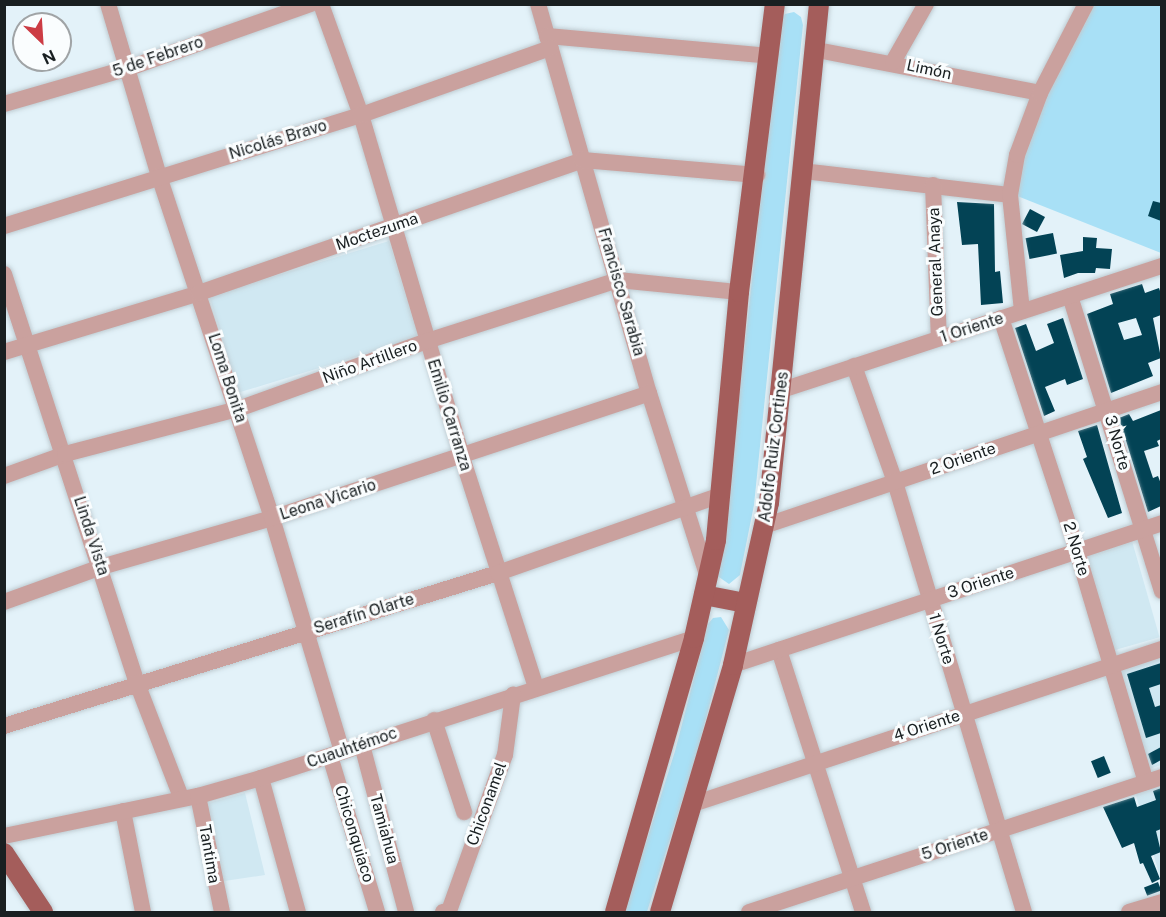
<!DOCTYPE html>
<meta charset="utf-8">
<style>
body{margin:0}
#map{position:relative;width:1166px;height:917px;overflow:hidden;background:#e3f2f9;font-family:"Public Sans",sans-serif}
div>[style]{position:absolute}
.built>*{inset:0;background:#d0e8f2;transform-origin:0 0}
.green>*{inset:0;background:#a8e0f6}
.building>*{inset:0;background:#034355;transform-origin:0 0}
.roads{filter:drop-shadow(0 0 2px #bfccd2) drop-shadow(0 0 2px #bfccd2)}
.minor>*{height:16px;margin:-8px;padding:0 8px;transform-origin:8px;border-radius:8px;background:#caa19e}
.major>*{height:20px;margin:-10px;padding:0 10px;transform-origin:10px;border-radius:10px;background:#a45d5b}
span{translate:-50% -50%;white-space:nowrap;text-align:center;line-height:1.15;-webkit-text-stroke:6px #fafdfe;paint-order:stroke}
.street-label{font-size:16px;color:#191f21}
.frame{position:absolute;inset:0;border:6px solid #191f21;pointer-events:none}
.north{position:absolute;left:12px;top:12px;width:60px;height:60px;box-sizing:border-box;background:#fafdfe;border:2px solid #a0a4a6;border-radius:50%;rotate:155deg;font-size:16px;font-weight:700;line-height:24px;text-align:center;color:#191f21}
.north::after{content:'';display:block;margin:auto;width:21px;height:27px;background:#cc3c44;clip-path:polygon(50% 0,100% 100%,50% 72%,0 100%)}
</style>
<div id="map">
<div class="built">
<i style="left:389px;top:241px;width:101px;height:188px;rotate:73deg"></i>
<i style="left:1132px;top:541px;width:100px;height:50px;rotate:74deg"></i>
<i style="clip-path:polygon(1161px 658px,1161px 765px,1146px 770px,1118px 672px)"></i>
<i style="clip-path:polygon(1161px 784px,1161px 880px,1135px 792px)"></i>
<i style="clip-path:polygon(245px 793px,265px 875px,218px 882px,205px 804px)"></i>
</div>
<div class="green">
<i style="clip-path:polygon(1093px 5px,1161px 5px,1161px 253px,1015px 195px,1023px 155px,1044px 98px)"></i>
<i style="clip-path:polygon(794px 12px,801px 17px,803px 25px,754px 505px,740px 575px,729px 584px,716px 575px,726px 518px,780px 22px,785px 14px)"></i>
<i style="clip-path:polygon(721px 617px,729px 630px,696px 757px,647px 912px,624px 912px,675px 751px,708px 624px,713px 618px)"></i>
</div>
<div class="building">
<i style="clip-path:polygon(1153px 201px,1161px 203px,1161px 221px,1148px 216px)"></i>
<i style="clip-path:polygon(957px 202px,994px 204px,995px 272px,1000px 271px,1003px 303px,981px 305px,978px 244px,962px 245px)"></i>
<i style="left:1030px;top:209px;width:17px;height:17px;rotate:28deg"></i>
<i style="left:1053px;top:233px;width:21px;height:28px;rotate:79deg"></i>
<i style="clip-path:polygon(1083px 237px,1097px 238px,1096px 248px,1112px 249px,1110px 269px,1096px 268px,1095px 273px,1078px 273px,1064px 278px,1060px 255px,1083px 251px)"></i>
<i style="clip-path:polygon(evenodd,1142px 284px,1145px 293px,1159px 288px,1161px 294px,1161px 315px,1153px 318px,1161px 358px,1148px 363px,1153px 376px,1111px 393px,1087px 314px,1113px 304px,1110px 294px,1142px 284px,1136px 318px,1142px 335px,1124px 340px,1118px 323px,1136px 318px)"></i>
<i style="clip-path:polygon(1063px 318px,1083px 379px,1067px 385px,1065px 379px,1045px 387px,1055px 411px,1044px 416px,1015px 328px,1026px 324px,1036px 351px,1054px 343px,1047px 324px)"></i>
<i style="clip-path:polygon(1161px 410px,1161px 439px,1157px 441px,1159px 446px,1144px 451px,1153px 478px,1158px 476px,1161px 484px,1161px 506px,1148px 512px,1119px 418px,1129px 414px,1133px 421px)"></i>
<i style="clip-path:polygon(1097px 425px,1122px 513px,1108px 518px,1083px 459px,1087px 457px,1078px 431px)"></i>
<i style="clip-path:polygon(1161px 663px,1161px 684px,1149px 688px,1155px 707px,1161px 705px,1161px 733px,1146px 738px,1127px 674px)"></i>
<i style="clip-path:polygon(1161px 747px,1161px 760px,1152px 765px,1148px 754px)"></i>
<i style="left:1104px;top:756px;width:18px;height:14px;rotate:68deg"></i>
<i style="clip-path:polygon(1161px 788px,1161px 829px,1156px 831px,1161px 852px,1151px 856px,1160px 879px,1152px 883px,1143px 863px,1140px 864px,1134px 843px,1122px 848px,1103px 807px,1134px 797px,1137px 807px,1156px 800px,1153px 791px)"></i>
<i style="left:1158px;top:882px;width:9px;height:15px;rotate:69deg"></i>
</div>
<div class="roads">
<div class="minor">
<i style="left:108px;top:4px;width:179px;rotate:73.5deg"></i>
<i style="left:159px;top:176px;width:360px;rotate:71.7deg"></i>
<i style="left:272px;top:518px;width:244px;rotate:73.3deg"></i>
<i style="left:321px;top:4px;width:118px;rotate:70.2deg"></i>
<i style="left:361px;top:115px;width:357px;rotate:73.5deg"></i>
<i style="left:462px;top:457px;width:242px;rotate:72.2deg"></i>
<i style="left:538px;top:4px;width:405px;rotate:74.1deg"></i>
<i style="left:649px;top:393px;width:194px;rotate:72.3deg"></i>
<i style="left:547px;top:36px;width:224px;rotate:5.1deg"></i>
<i style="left:817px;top:50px;width:227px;rotate:10.9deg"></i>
<i style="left:893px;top:62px;width:67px;rotate:-60.4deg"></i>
<i style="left:4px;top:104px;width:130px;rotate:-16.1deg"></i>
<i style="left:129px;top:68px;width:193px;rotate:-19.4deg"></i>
<i style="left:803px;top:171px;width:208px;rotate:6.6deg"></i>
<i style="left:933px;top:185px;width:153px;rotate:87.8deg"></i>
<i style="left:4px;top:226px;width:374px;rotate:-17.3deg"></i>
<i style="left:361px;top:115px;width:201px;rotate:-19.5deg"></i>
<i style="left:4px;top:274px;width:430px;rotate:72deg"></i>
<i style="left:137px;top:683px;width:122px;rotate:68.9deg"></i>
<i style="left:1070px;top:296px;width:309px;rotate:72.7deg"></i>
<i style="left:1022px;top:311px;width:117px;rotate:-95.9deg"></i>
<i style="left:1010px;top:195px;width:41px;rotate:-80.1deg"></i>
<i style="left:1017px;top:155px;width:66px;rotate:-69.6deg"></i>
<i style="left:1040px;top:93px;width:100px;rotate:-62.7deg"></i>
<i style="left:1001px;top:318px;width:245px;rotate:71.9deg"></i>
<i style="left:1077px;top:551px;width:241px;rotate:73.4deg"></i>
<i style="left:4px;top:352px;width:204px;rotate:-16.8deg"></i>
<i style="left:199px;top:293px;width:405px;rotate:-19.1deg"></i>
<i style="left:582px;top:160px;width:176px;rotate:4.9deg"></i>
<i style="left:854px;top:366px;width:123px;rotate:70.5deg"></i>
<i style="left:895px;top:482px;width:449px;rotate:73.3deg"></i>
<i style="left:782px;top:390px;width:400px;rotate:-18.1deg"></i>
<i style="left:4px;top:476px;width:65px;rotate:-19.8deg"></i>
<i style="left:65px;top:454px;width:179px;rotate:-14.6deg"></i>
<i style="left:238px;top:409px;width:201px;rotate:-19.8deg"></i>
<i style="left:427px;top:341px;width:201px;rotate:-17.7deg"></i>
<i style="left:618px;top:280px;width:122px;rotate:5.7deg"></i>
<i style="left:764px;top:526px;width:420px;rotate:-18.6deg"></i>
<i style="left:4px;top:602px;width:103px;rotate:-19.8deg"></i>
<i style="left:101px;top:567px;width:178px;rotate:-16deg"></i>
<i style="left:272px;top:518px;width:397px;rotate:-18.3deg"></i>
<i style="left:779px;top:650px;width:275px;rotate:72.2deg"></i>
<i style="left:733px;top:665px;width:452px;rotate:-18.3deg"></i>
<i style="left:434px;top:720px;width:97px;rotate:71.9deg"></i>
<i style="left:4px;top:726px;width:517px;rotate:-17.21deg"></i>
<i style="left:498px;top:573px;width:236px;rotate:-19.3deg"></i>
<i style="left:362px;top:745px;width:173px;rotate:75.2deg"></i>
<i style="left:330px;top:756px;width:163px;rotate:73.2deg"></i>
<i style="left:261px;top:778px;width:139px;rotate:74.6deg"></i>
<i style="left:198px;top:796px;width:118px;rotate:78.3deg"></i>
<i style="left:693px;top:804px;width:494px;rotate:-18.3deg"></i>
<i style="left:123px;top:811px;width:103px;rotate:78.8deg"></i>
<i style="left:4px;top:836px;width:198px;rotate:-11.7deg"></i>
<i style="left:198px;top:796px;width:66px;rotate:-15.9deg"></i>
<i style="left:261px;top:778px;width:455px;rotate:-17.9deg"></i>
<i style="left:443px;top:912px;width:6px;rotate:-9deg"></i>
<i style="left:449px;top:911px;width:166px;rotate:-70.3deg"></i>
<i style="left:505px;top:755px;width:61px;rotate:-82.4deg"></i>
<i style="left:749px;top:912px;width:435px;rotate:-18.1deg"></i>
<i style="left:1129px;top:912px;width:34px;rotate:-17deg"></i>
</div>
<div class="major">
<i style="left:704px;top:595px;width:42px;rotate:11deg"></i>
<i style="left:4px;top:853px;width:71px;rotate:56.5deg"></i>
<i style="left:615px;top:912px;width:285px;rotate:-73.9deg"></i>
<i style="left:694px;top:638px;width:100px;rotate:-77.3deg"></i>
<i style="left:716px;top:540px;width:249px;rotate:-84.7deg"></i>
<i style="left:739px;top:292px;width:290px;rotate:-82.9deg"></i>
<i style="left:660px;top:912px;width:258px;rotate:-73.5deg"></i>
<i style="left:733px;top:665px;width:166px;rotate:-77.5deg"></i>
<i style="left:769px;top:503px;width:501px;rotate:-84.28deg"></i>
</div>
</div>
<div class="street-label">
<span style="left:158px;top:57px;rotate:-19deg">5 de Febrero</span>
<span style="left:929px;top:70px;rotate:12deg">Limón</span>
<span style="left:278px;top:140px;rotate:-17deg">Nicolás Bravo</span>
<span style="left:377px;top:232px;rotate:-19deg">Moctezuma</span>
<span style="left:936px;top:262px;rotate:-92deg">General Anaya</span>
<span style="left:621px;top:292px;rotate:74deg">Francisco Sarabia</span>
<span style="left:972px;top:328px;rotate:-18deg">1 Oriente</span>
<span style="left:370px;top:362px;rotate:-20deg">Niño Artillero</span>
<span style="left:227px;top:378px;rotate:72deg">Loma Bonita</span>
<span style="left:449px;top:415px;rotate:73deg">Emilio Carranza</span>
<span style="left:1117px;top:443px;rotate:74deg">3 Norte</span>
<span style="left:774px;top:447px;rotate:-83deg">Adolfo Ruiz Cortines</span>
<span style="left:963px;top:459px;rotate:-19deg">2 Oriente</span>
<span style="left:328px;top:500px;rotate:-18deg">Leona Vicario</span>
<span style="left:91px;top:536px;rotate:72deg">Linda Vista</span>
<span style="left:1076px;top:549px;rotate:73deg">2 Norte</span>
<span style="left:981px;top:583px;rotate:-18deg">3 Oriente</span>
<span style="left:364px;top:614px;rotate:-17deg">Serafín Olarte</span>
<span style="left:941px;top:639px;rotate:73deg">1 Norte</span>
<span style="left:927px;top:726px;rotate:-18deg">4 Oriente</span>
<span style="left:352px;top:748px;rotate:-19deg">Cuauhtémoc</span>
<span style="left:487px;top:804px;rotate:-70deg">Chiconamel</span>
<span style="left:384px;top:829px;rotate:75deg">Tamiahua</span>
<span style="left:354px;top:834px;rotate:73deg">Chiconquiaco</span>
<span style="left:955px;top:845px;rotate:-18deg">5 Oriente</span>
<span style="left:209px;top:854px;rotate:80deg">Tantima</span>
</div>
<div class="frame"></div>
<div class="north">N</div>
</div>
